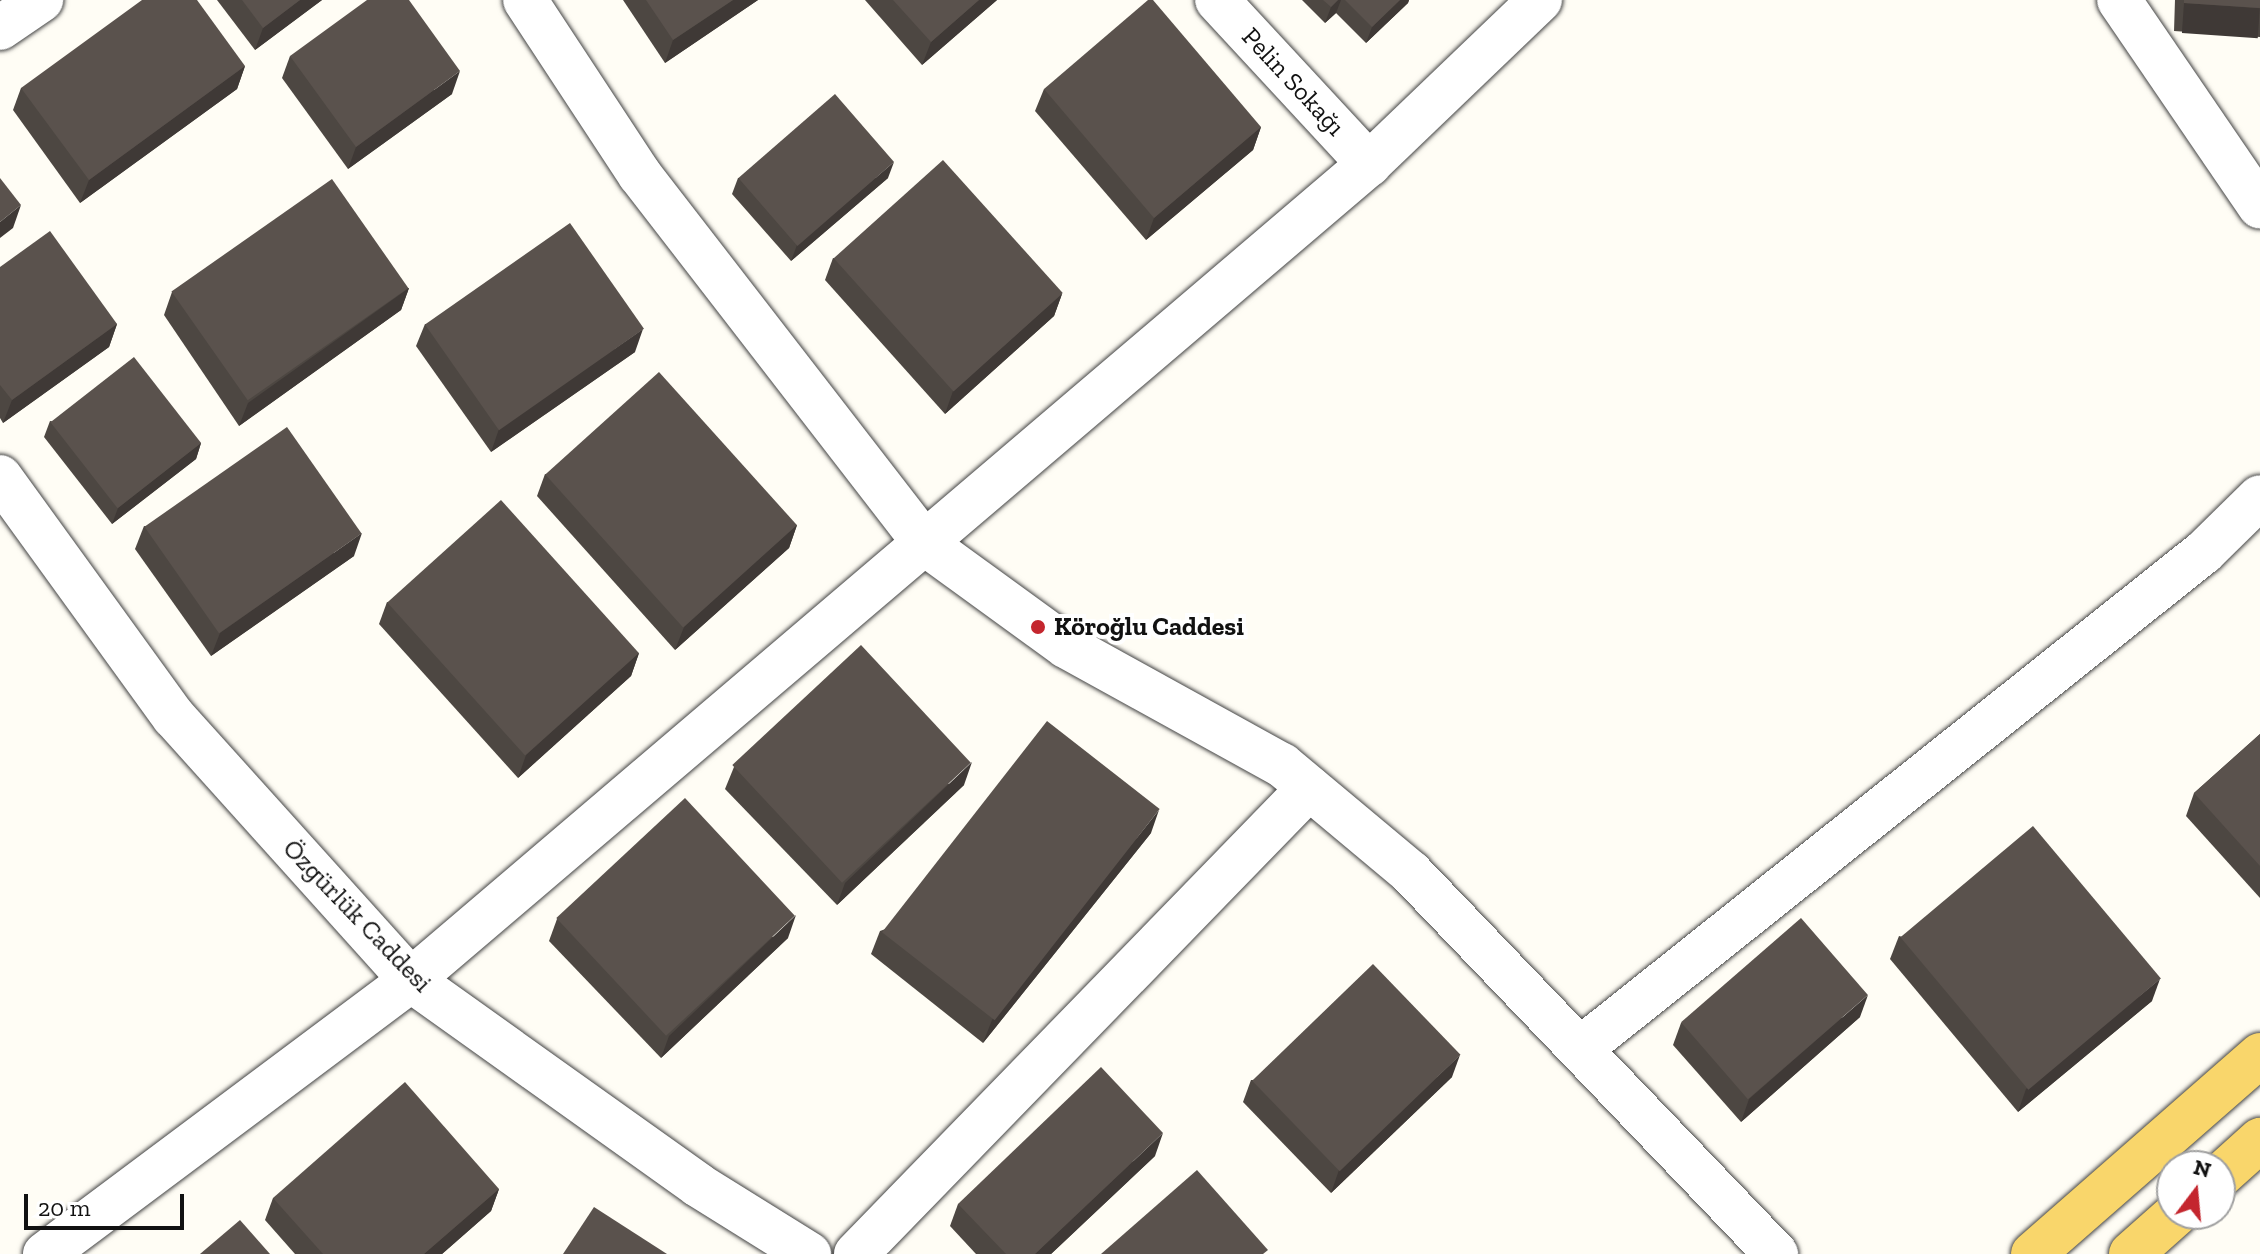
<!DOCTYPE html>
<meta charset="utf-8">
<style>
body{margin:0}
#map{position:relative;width:2260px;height:1254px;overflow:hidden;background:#fffdf5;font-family:"Zilla Slab",serif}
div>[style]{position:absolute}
.roads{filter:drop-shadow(0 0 2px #444) drop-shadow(0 0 2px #444)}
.minor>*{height:44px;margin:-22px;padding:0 22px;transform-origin:22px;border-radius:22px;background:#fff}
.major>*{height:44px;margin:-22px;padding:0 22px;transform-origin:22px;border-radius:22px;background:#f9d66b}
.wall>*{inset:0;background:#4d4742}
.shaded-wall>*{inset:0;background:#3f3936;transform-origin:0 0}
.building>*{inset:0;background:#5a524d;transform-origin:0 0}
.dots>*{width:22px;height:22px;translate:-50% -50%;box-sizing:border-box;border:4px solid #fff;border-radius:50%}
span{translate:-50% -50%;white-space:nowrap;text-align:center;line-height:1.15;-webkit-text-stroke:8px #fff;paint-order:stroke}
.street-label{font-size:26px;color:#111}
.poi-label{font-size:26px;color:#111;font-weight:700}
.left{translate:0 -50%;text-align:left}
.north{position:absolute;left:2156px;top:1150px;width:80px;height:80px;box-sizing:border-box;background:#fff;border:2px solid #a0a0a0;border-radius:50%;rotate:16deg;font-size:22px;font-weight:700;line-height:32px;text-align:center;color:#111}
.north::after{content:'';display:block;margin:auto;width:28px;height:36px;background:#c4262e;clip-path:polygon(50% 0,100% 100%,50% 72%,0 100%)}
.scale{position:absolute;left:24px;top:1194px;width:160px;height:36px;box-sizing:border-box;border:4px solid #111;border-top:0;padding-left:10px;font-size:24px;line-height:28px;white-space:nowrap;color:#111;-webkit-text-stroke:6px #fff;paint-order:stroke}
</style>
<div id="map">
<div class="roads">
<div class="minor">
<i style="left:525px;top:0;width:209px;rotate:56.7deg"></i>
<i style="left:640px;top:175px;width:465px;rotate:52.3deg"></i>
<i style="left:924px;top:543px;width:175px;rotate:36deg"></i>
<i style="left:1066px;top:646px;width:247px;rotate:28.9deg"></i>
<i style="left:1282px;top:765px;width:168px;rotate:39.9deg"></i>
<i style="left:1411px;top:873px;width:528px;rotate:46.23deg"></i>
<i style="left:1217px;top:0;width:224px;rotate:47.2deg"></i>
<i style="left:2119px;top:0;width:250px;rotate:55.7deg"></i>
<i style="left:0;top:28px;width:50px;rotate:-34.3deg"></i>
<i style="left:0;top:477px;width:296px;rotate:54.1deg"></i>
<i style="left:174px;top:717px;width:354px;rotate:48deg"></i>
<i style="left:411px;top:980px;width:353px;rotate:35.5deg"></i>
<i style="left:698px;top:1185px;width:131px;rotate:31.9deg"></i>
<i style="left:1580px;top:1049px;width:798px;rotate:-38.54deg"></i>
<i style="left:2204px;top:552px;width:78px;rotate:-44.5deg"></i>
<i style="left:45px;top:1254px;width:457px;rotate:-36.8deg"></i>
<i style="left:411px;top:980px;width:1258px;rotate:-40.42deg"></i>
<i style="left:1369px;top:164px;width:237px;rotate:-43.8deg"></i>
<i style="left:856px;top:1254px;width:650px;rotate:-45.81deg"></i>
</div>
<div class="major">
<i style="left:2220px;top:1176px;width:54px;rotate:-42deg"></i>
<i style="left:2033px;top:1254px;width:302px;rotate:-41.2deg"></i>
<i style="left:2131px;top:1254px;width:60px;rotate:-41.6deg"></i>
</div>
</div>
<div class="wall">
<i style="clip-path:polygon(217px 0,322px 0,255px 50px)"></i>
<i style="clip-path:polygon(623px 0,758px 0,665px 63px)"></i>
<i style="clip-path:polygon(865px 0,997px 0,922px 65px)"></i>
<i style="clip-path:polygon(1302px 0,1409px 0,1408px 3px,1366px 43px,1336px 13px,1325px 23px)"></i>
<i style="clip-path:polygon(2175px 0,2260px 0,2260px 37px,2174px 31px)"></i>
<i style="clip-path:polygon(290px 56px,452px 94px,348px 169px,282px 78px)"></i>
<i style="clip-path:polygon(245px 66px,237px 89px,80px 203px,13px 110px,21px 88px)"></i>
<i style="clip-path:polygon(1044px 89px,1261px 127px,1253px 150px,1146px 240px,1035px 111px)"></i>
<i style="clip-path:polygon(738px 178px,888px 178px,791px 261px,732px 194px)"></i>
<i style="clip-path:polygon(833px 258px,1062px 294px,1054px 316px,945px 414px,825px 280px)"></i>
<i style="clip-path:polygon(0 267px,117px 324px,109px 347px,3px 423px,0 418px)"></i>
<i style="clip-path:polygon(409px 288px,401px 310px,239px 426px,164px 315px,172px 292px)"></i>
<i style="clip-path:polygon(425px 324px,635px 352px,491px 452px,416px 346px)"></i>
<i style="clip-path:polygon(50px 421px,201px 443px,196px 459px,112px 524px,44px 437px)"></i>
<i style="clip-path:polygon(545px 474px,797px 525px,789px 548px,675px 650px,537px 496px)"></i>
<i style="clip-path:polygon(144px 526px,354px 556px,211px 656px,135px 549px)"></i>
<i style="clip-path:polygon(387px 602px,639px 653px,631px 676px,518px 778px,379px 624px)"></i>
<i style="clip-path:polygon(2260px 734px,2260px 898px,2186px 816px,2194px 793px)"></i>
<i style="clip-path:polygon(734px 767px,964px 785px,837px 905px,725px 789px)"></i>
<i style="clip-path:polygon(1151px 833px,983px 1043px,871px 954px,880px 931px)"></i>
<i style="clip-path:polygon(557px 919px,788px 938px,661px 1058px,549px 941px)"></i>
<i style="clip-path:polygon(1899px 936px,2152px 1001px,2018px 1112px,1890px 959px)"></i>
<i style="clip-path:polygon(1860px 1017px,1741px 1122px,1673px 1045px,1681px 1023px)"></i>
<i style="clip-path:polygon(1452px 1077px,1331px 1193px,1243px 1102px,1251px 1080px)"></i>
<i style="clip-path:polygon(1155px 1156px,1051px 1254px,976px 1254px,950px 1226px,958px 1204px)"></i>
<i style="clip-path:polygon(499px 1189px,491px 1211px,442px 1254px,295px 1254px,265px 1220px,273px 1198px)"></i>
</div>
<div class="shaded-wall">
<i style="clip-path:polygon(300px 0,322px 0,255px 50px,263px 28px)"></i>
<i style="clip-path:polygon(733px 0,758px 0,665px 63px,673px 40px)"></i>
<i style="clip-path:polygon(979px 0,997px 0,922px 65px,931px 42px)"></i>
<i style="clip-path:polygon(1338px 0,1341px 0,1336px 13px,1325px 23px,1331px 7px)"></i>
<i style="clip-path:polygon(1400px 0,1409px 0,1408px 3px,1366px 43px,1372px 27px)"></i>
<i style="left:2184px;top:3px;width:76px;height:30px;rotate:4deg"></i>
<i style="clip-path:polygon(245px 66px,237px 89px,80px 203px,89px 180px)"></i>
<i style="clip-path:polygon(460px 71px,452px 94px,348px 169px,356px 147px)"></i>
<i style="clip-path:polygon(1261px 127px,1253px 150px,1146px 240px,1154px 218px)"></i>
<i style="clip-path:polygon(894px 162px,888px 178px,791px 261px,797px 245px)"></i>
<i style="clip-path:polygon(21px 205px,13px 228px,0 238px,0 222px)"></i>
<i style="clip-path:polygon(409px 288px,401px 310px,239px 426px,248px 403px)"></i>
<i style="clip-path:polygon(1062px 294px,1054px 316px,945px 414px,953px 391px)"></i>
<i style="clip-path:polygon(117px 324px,109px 347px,3px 423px,12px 400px)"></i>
<i style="clip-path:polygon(643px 329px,635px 352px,491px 452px,499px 429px)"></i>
<i style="clip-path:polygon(201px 443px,196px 459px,112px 524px,118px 508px)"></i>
<i style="clip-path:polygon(797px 525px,789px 548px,675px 650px,684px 627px)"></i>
<i style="clip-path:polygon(362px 533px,354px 556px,211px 656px,220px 633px)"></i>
<i style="clip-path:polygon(639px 653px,631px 676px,518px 778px,526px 755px)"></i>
<i style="clip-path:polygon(972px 762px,964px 785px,837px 905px,845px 883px)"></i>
<i style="clip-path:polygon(1159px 810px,1151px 833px,983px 1043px,992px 1020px)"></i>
<i style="clip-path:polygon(796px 915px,788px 938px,661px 1058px,669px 1036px)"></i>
<i style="clip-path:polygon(2160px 979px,2152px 1001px,2018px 1112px,2026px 1089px)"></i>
<i style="clip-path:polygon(1868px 995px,1860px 1017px,1741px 1122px,1749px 1099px)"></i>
<i style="clip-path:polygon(1460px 1055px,1452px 1077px,1331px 1193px,1339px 1170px)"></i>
<i style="clip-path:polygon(1163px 1133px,1155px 1156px,1051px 1254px,1035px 1254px)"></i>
<i style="clip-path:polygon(499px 1189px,491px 1211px,442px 1254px,424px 1254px)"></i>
</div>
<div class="building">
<i style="clip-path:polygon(142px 0,197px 0,245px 66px,89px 180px,21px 88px)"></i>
<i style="clip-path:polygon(242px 0,300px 0,263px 28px)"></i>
<i style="clip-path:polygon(367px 0,409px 0,460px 71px,356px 147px,290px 56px)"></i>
<i style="clip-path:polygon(646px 0,733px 0,673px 40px)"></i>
<i style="clip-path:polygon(893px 0,979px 0,931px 42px)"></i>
<i style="clip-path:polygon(1148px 0,1153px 0,1261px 127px,1154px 218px,1044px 89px)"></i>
<i style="clip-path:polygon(1323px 0,1338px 0,1331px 7px)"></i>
<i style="clip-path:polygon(1345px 0,1400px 0,1372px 27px)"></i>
<i style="clip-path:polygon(2184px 0,2260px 0,2260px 8px,2184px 3px)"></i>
<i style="left:835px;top:94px;width:90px;height:128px;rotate:49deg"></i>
<i style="left:943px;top:160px;width:179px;height:147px;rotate:48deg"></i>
<i style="clip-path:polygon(0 178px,21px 205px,0 222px)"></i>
<i style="left:332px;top:179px;width:133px;height:196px;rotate:55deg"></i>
<i style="left:570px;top:223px;width:129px;height:177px;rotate:55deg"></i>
<i style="clip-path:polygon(50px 231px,117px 324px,12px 400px,0 385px,0 267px)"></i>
<i style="left:134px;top:357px;width:109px;height:106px;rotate:52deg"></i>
<i style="left:659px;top:372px;width:206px;height:153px;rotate:48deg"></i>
<i style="left:287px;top:427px;width:130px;height:174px;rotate:55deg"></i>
<i style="left:501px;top:500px;width:206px;height:153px;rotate:48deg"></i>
<i style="left:861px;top:645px;width:161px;height:176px;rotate:47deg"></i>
<i style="left:1047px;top:721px;width:143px;height:268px;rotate:38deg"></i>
<i style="clip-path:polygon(2260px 734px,2260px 866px,2194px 793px)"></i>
<i style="left:685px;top:798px;width:161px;height:176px;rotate:47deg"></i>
<i style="left:2033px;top:826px;width:199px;height:173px;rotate:50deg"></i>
<i style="left:1801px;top:918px;width:102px;height:159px;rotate:49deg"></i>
<i style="left:1373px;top:964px;width:126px;height:168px;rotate:46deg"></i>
<i style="clip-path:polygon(1101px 1067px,1163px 1133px,1035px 1254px,1006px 1254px,958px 1204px)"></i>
<i style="clip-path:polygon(405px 1082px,499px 1189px,424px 1254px,323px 1254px,273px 1198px)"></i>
<i style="clip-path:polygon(1197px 1170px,1268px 1250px,1263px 1254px,1101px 1254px)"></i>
<i style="clip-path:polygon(594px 1207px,667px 1254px,563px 1254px)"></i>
<i style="clip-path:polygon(240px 1220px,270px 1254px,200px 1254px)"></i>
</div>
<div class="dots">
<i style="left:1038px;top:627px;background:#c4262e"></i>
</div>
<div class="street-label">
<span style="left:1293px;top:82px;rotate:47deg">Pelin Sokağı</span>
<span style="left:357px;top:916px;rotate:46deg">Özgürlük Caddesi</span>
</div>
<div class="poi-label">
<span class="left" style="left:1054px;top:627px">Köroğlu Caddesi</span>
</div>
<div class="north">N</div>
<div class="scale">20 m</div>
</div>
